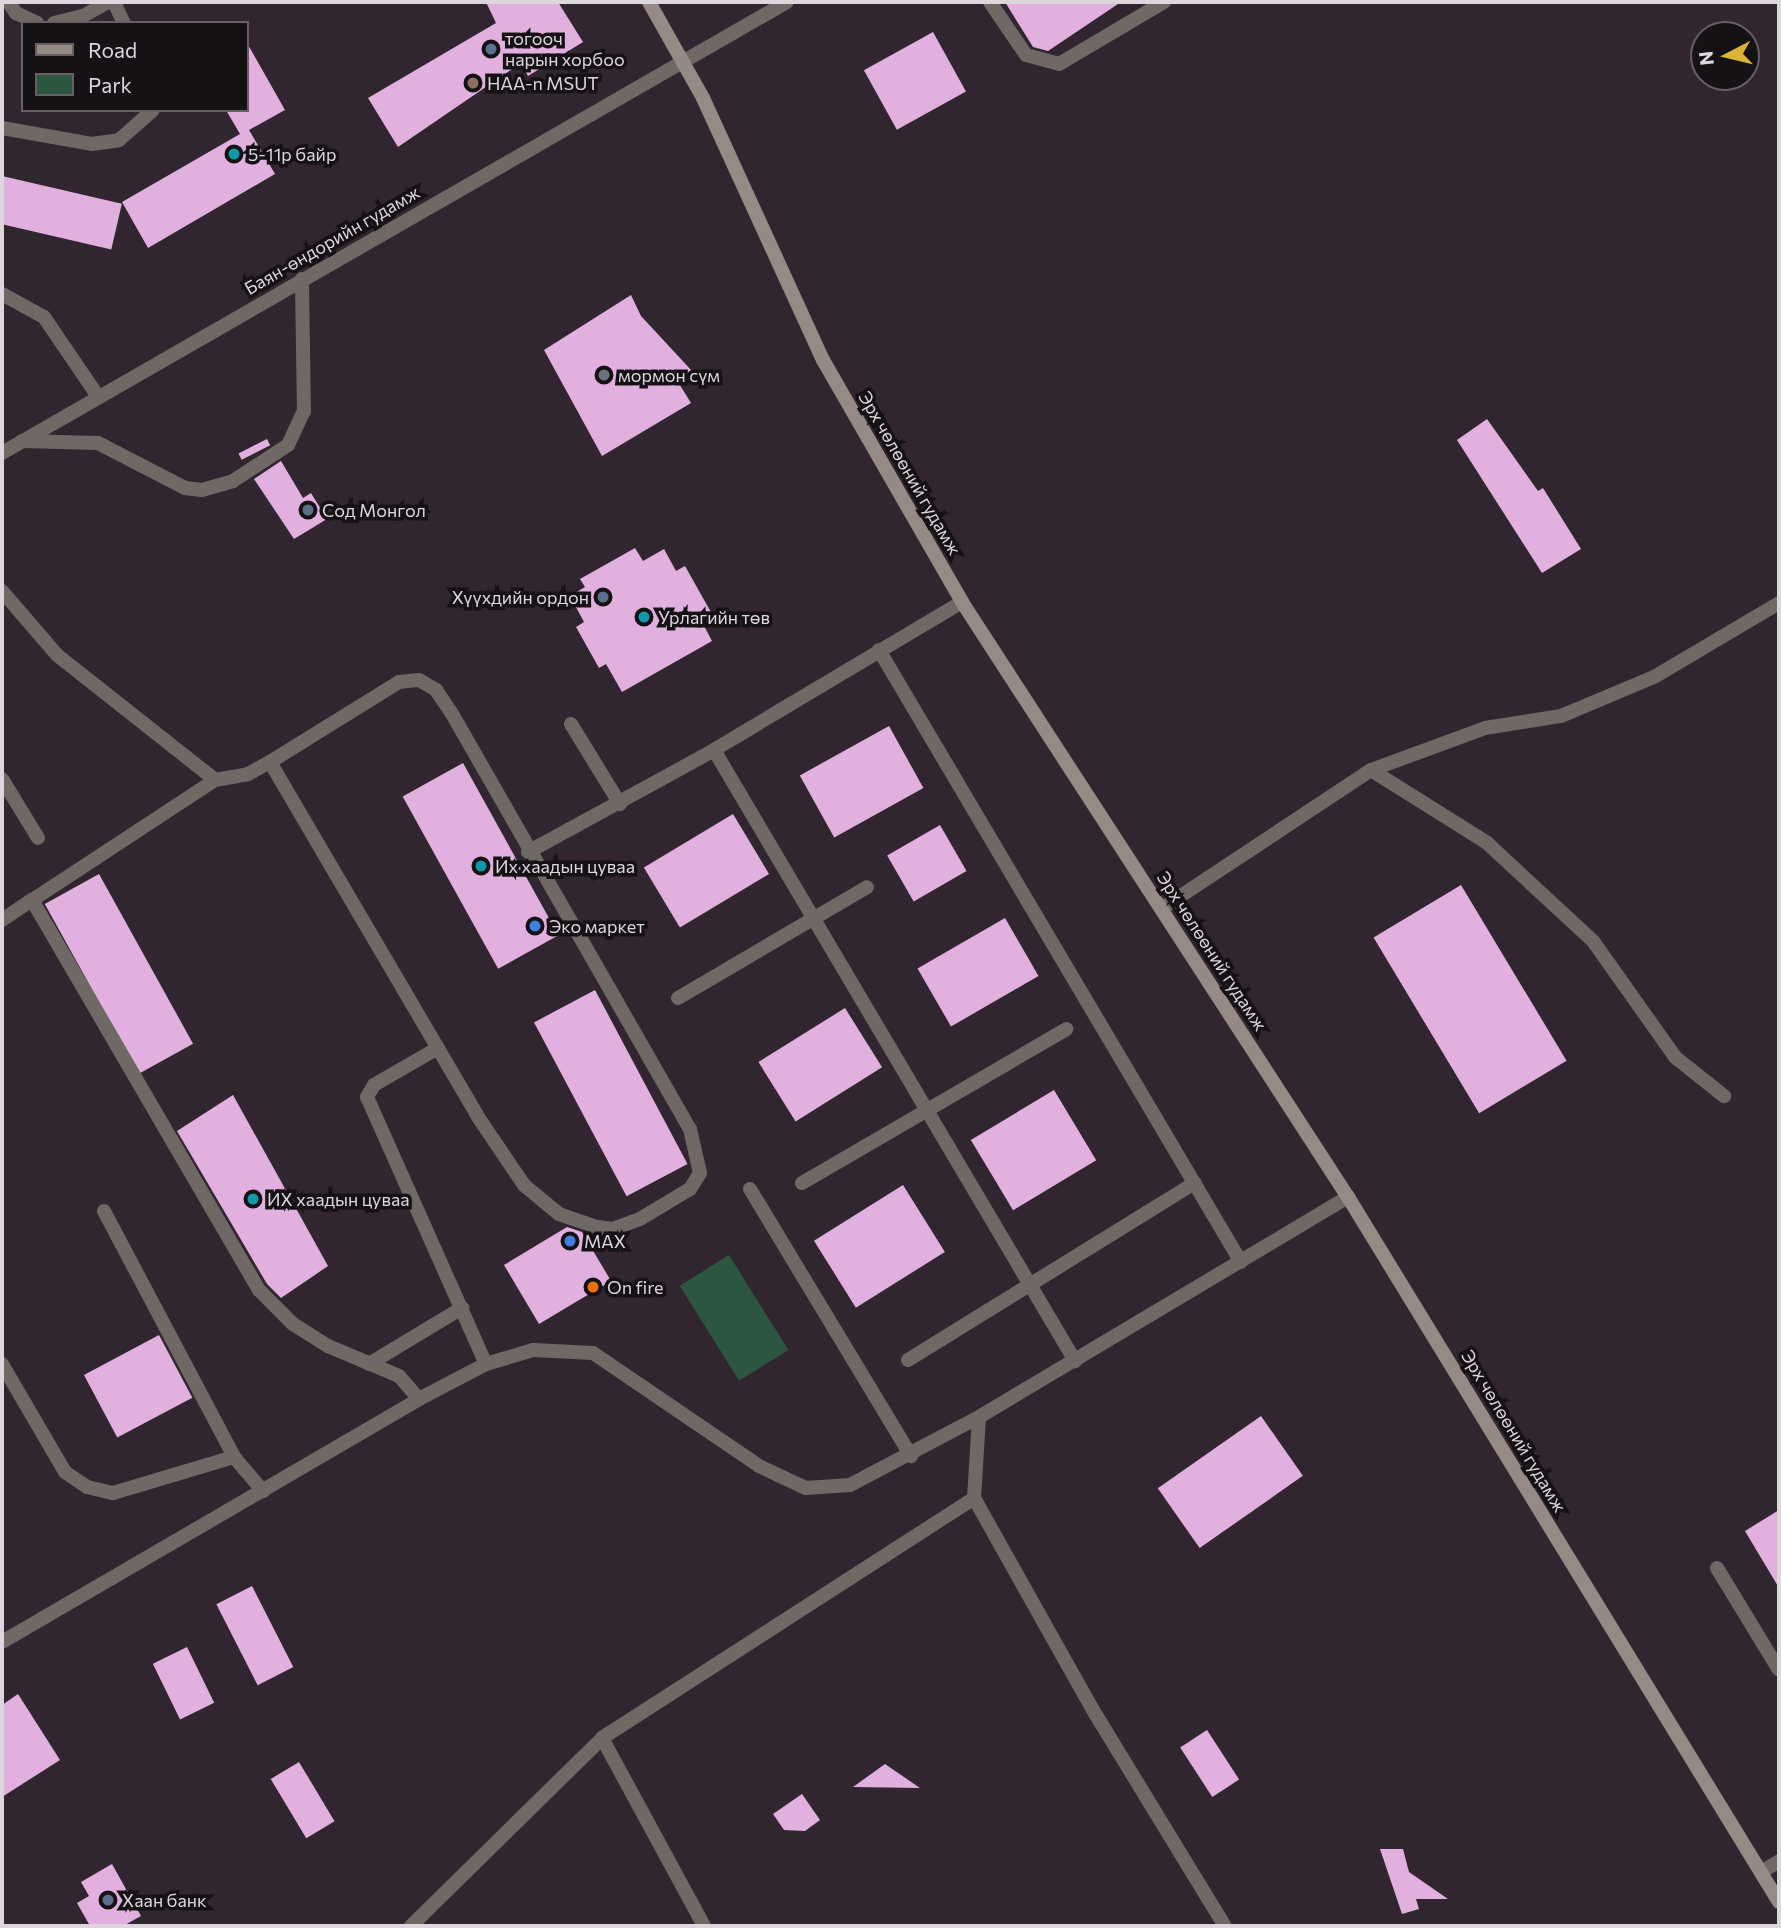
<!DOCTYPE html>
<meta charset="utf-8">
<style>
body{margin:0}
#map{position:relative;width:1781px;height:1928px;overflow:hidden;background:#312630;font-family:Commissioner,sans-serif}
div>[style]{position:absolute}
.green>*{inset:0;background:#2d5640;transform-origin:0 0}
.building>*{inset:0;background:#e2b0df;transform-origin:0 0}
.lane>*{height:14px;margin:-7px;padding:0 7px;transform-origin:7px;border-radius:7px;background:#6f6864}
.street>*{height:14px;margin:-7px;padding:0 7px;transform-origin:7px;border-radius:7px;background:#6f6864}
.secondary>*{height:14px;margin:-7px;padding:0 7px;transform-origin:7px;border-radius:7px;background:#968b84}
.dots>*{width:19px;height:19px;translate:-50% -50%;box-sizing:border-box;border:4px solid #161115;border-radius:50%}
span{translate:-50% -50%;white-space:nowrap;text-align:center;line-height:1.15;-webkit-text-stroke:7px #161115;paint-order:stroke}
.poi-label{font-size:18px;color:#ded6dd}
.left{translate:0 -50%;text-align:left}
.right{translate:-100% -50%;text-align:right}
.street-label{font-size:18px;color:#ded6dd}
.frame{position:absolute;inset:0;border:4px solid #ded6dd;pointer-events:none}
.legend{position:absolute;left:21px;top:21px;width:228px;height:91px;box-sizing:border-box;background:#161115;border:2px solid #666065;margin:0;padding:9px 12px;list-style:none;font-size:21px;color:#ded6dd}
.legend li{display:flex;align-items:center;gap:14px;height:35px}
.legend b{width:35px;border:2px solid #666065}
.north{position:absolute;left:1690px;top:21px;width:70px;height:70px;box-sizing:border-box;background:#161115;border:2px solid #666065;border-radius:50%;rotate:263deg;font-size:19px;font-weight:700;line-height:28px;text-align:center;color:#ded6dd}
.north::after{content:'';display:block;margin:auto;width:24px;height:32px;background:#d9b334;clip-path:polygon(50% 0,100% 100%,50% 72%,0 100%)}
</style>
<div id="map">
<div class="green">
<i style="left:729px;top:1255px;width:112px;height:58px;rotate:58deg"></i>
</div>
<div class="building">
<i style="clip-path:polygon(486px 2px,558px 2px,583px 42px,528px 76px,521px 63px,398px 147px,368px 98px,496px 23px)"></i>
<i style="clip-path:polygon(1005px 2px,1121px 2px,1048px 51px,1033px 47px)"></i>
<i style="left:933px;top:32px;width:68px;height:79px;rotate:61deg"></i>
<i style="clip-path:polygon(247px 43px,285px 110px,249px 130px,275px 174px,148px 248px,122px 202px,240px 134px,226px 110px,247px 110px)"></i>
<i style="left:2px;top:176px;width:123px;height:47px;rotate:13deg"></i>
<i style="clip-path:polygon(631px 295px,641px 316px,692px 371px,678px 382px,691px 403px,602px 456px,544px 350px)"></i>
<i style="clip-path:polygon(1487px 419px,1538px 491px,1543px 488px,1581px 549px,1542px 573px,1457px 440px)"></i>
<i style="left:267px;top:439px;width:7px;height:32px;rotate:63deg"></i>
<i style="clip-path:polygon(281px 461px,303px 498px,311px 493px,327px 519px,294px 539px,254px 479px)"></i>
<i style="clip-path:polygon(635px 548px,643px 561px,664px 549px,676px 571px,685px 566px,712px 614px,701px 620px,712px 641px,622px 692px,606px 664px,599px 668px,576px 627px,584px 622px,570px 596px,585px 587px,580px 579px)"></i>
<i style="left:889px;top:726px;width:71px;height:102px;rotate:61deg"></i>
<i style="left:463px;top:763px;width:197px;height:69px;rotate:61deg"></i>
<i style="left:733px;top:814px;width:70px;height:104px;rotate:59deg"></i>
<i style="left:940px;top:825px;width:53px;height:61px;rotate:60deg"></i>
<i style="left:99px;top:874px;width:194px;height:62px;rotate:61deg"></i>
<i style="left:1461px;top:885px;width:205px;height:102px;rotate:59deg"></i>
<i style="left:1005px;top:918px;width:67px;height:101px;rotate:60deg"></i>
<i style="left:595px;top:990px;width:197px;height:69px;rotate:62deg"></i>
<i style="left:845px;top:1008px;width:70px;height:102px;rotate:58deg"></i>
<i style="left:1054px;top:1090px;width:82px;height:97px;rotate:59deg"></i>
<i style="clip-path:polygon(233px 1095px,328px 1266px,281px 1298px,267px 1284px,177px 1131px)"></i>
<i style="left:903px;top:1185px;width:79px;height:105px;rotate:58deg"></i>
<i style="clip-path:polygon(567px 1227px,582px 1232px,611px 1281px,539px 1324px,504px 1265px)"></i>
<i style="left:159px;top:1335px;width:71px;height:85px;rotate:62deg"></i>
<i style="left:1261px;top:1416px;width:73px;height:126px;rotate:55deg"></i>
<i style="clip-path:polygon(1779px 1510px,1779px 1588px,1745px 1531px)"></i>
<i style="left:252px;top:1586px;width:91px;height:40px;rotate:63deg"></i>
<i style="left:187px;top:1647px;width:62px;height:38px;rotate:64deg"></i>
<i style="clip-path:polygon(18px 1694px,60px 1760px,2px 1797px,2px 1705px)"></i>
<i style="left:1207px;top:1730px;width:59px;height:32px;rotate:57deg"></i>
<i style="left:299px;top:1762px;width:69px;height:33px;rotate:59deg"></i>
<i style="clip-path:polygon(885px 1764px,920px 1788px,853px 1787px)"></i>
<i style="clip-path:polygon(802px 1794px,820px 1820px,805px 1831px,784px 1830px,773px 1814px)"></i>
<i style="clip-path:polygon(1380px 1849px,1403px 1849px,1409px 1872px,1448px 1899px,1416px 1899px,1419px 1909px,1402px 1914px)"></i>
<i style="clip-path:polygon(112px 1864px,141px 1916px,123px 1926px,90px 1926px,77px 1903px,89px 1896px,81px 1882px)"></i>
</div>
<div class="lane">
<i style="left:8px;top:2px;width:14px;rotate:54deg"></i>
<i style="left:16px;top:13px;width:23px;rotate:25deg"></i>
<i style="left:114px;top:2px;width:23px;rotate:65deg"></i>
<i style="left:990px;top:2px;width:64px;rotate:55.8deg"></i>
<i style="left:1026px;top:55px;width:34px;rotate:15deg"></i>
<i style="left:1059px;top:64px;width:122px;rotate:-30.6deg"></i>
<i style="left:54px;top:23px;width:30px;rotate:-14deg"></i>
<i style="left:83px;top:16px;width:29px;rotate:-29deg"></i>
<i style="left:2px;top:128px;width:91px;rotate:10.1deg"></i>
<i style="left:92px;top:144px;width:27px;rotate:-8deg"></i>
<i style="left:119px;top:140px;width:45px;rotate:-41.4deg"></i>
<i style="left:2px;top:294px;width:48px;rotate:28.7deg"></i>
<i style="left:44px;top:317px;width:94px;rotate:55.8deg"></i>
<i style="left:22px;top:441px;width:76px;rotate:1.5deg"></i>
<i style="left:98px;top:443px;width:98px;rotate:27.3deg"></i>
<i style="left:185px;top:488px;width:17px;rotate:7deg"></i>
<i style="left:202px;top:490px;width:32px;rotate:-16deg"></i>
<i style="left:233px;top:481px;width:66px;rotate:-33.2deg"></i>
<i style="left:288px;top:445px;width:38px;rotate:-65deg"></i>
<i style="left:304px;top:411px;width:132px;rotate:-90.9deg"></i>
<i style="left:2px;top:591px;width:84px;rotate:49.3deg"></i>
<i style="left:57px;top:655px;width:201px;rotate:38.3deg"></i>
<i style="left:215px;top:780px;width:34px;rotate:-10deg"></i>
<i style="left:248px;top:774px;width:25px;rotate:-29deg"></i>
<i style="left:962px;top:602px;width:289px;rotate:149.2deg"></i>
<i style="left:714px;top:750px;width:710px;rotate:59.42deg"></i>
<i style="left:879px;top:650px;width:711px;rotate:59.4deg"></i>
<i style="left:419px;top:680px;width:20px;rotate:30deg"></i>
<i style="left:436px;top:690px;width:27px;rotate:56deg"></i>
<i style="left:451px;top:712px;width:481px;rotate:60.2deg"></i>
<i style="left:690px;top:1129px;width:45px;rotate:77.2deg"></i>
<i style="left:700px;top:1173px;width:19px;rotate:122deg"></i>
<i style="left:690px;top:1189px;width:58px;rotate:149deg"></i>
<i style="left:640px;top:1219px;width:29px;rotate:160deg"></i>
<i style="left:613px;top:1229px;width:16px;rotate:-173deg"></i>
<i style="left:597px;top:1227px;width:40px;rotate:-161.1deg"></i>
<i style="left:559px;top:1214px;width:45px;rotate:-140.4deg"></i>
<i style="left:524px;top:1185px;width:78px;rotate:-124.1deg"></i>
<i style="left:480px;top:1120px;width:415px;rotate:-120.4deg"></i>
<i style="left:270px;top:762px;width:152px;rotate:-31.8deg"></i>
<i style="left:399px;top:682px;width:20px;rotate:-6deg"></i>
<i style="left:571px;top:724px;width:94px;rotate:58.5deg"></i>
<i style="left:1371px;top:770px;width:136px;rotate:32.1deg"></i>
<i style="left:1486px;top:842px;width:146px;rotate:42.8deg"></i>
<i style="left:1593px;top:941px;width:142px;rotate:54.7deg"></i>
<i style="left:1675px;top:1057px;width:63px;rotate:38.5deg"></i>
<i style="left:2px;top:779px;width:69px;rotate:58.6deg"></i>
<i style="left:215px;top:780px;width:219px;rotate:146.7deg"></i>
<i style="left:32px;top:900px;width:451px;rotate:59.8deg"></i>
<i style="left:259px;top:1290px;width:48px;rotate:45deg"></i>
<i style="left:293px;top:1324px;width:41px;rotate:32.2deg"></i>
<i style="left:328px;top:1346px;width:77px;rotate:22.9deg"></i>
<i style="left:399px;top:1376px;width:30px;rotate:49deg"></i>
<i style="left:528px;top:852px;width:212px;rotate:-28.7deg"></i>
<i style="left:1161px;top:909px;width:252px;rotate:-33.5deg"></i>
<i style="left:1371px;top:770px;width:121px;rotate:-20.2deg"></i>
<i style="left:1485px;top:728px;width:77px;rotate:-9deg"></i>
<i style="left:1561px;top:716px;width:101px;rotate:-22.8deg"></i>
<i style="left:1654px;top:677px;width:145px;rotate:-30.6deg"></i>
<i style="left:2px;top:920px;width:36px;rotate:-34deg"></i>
<i style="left:678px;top:998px;width:219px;rotate:-30.4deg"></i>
<i style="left:438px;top:1048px;width:74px;rotate:150deg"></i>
<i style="left:374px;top:1085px;width:14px;rotate:120deg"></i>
<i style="left:367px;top:1097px;width:292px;rotate:66deg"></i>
<i style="left:802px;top:1183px;width:306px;rotate:-30.2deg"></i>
<i style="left:750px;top:1189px;width:312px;rotate:58.9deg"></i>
<i style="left:104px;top:1211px;width:278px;rotate:62.1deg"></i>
<i style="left:908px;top:1360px;width:337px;rotate:-31.7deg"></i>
<i style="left:2px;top:1364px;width:125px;rotate:59.7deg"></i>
<i style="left:65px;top:1472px;width:27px;rotate:34deg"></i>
<i style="left:87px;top:1487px;width:27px;rotate:13deg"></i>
<i style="left:113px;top:1493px;width:126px;rotate:-16.6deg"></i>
<i style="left:234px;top:1457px;width:45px;rotate:49.5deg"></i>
<i style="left:369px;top:1364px;width:109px;rotate:-31.1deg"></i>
<i style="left:1717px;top:1568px;width:119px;rotate:58.7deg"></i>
<i style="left:1761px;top:1872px;width:21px;rotate:-31deg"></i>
</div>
<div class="street">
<i style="left:2px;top:453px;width:905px;rotate:-29.88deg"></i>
<i style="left:979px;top:1417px;width:81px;rotate:93.5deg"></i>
<i style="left:974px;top:1498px;width:249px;rotate:60.7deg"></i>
<i style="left:1096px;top:1715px;width:247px;rotate:58.6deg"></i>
<i style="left:2px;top:1642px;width:483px;rotate:-30.2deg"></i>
<i style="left:419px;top:1399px;width:76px;rotate:-27.6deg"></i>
<i style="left:486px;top:1364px;width:49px;rotate:-16.6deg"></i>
<i style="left:533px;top:1350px;width:60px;rotate:2.9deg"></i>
<i style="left:593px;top:1353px;width:201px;rotate:34.2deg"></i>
<i style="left:759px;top:1466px;width:52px;rotate:25.1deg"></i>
<i style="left:806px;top:1488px;width:44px;rotate:-3.9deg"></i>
<i style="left:850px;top:1485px;width:146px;rotate:-27.8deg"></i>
<i style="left:979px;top:1417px;width:430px;rotate:-30.8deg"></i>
<i style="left:602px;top:1738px;width:214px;rotate:61.5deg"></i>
<i style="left:411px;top:1926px;width:268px;rotate:-44.5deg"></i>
<i style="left:602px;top:1738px;width:443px;rotate:-32.8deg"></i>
</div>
<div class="secondary">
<i style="left:649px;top:2px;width:110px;rotate:60.6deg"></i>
<i style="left:703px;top:98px;width:288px;rotate:65.4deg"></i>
<i style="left:823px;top:360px;width:279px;rotate:60.1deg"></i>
<i style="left:962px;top:602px;width:709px;rotate:57.03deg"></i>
<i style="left:1348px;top:1197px;width:826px;rotate:58.56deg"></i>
</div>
<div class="dots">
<i style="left:491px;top:49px;background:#5c6f8a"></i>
<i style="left:473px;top:83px;background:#8d6e63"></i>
<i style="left:234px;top:154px;background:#0f9aa8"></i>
<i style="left:604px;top:375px;background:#6b7280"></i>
<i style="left:308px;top:510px;background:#5c6f8a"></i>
<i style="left:603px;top:597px;background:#5c6f8a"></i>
<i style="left:644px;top:617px;background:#0f9aa8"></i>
<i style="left:481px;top:866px;background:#0f9aa8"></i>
<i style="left:535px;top:926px;background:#3f7fe0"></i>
<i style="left:253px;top:1199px;background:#0f9aa8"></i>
<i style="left:570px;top:1241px;background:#3f7fe0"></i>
<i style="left:593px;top:1287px;background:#e8710a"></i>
<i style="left:108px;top:1900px;background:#5c6f8a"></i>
</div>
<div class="poi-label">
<span class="left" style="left:505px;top:49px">тогооч<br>нарын хорбоо</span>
<span class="left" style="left:487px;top:83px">HAA-n MSUT</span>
<span class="left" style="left:248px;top:154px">5-11р байр</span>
<span class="left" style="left:618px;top:375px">мормон сүм</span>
<span class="left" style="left:322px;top:510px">Сод Монгол</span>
<span class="right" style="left:589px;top:597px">Хүүхдийн ордон</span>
<span class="left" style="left:658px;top:617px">Урлагийн төв</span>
<span class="left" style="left:495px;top:866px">Их хаадын цуваа</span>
<span class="left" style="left:549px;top:926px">Эко маркет</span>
<span class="left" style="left:267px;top:1199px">ИХ хаадын цуваа</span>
<span class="left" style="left:584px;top:1241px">МАХ</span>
<span class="left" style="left:607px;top:1287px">On fire</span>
<span class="left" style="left:122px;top:1900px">Хаан банк</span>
</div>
<div class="street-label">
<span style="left:332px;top:240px;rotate:-30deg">Баян-өндорийн гудамж</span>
<span style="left:910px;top:473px;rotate:60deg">Эрх чөлөөний гудамж</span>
<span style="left:1212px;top:951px;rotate:57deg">Эрх чөлөөний гудамж</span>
<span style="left:1514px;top:1431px;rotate:59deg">Эрх чөлөөний гудамж</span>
</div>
<div class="frame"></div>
<ul class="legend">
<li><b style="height:9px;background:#968b84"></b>Road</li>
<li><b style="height:19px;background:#2d5640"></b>Park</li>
</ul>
<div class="north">N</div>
</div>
